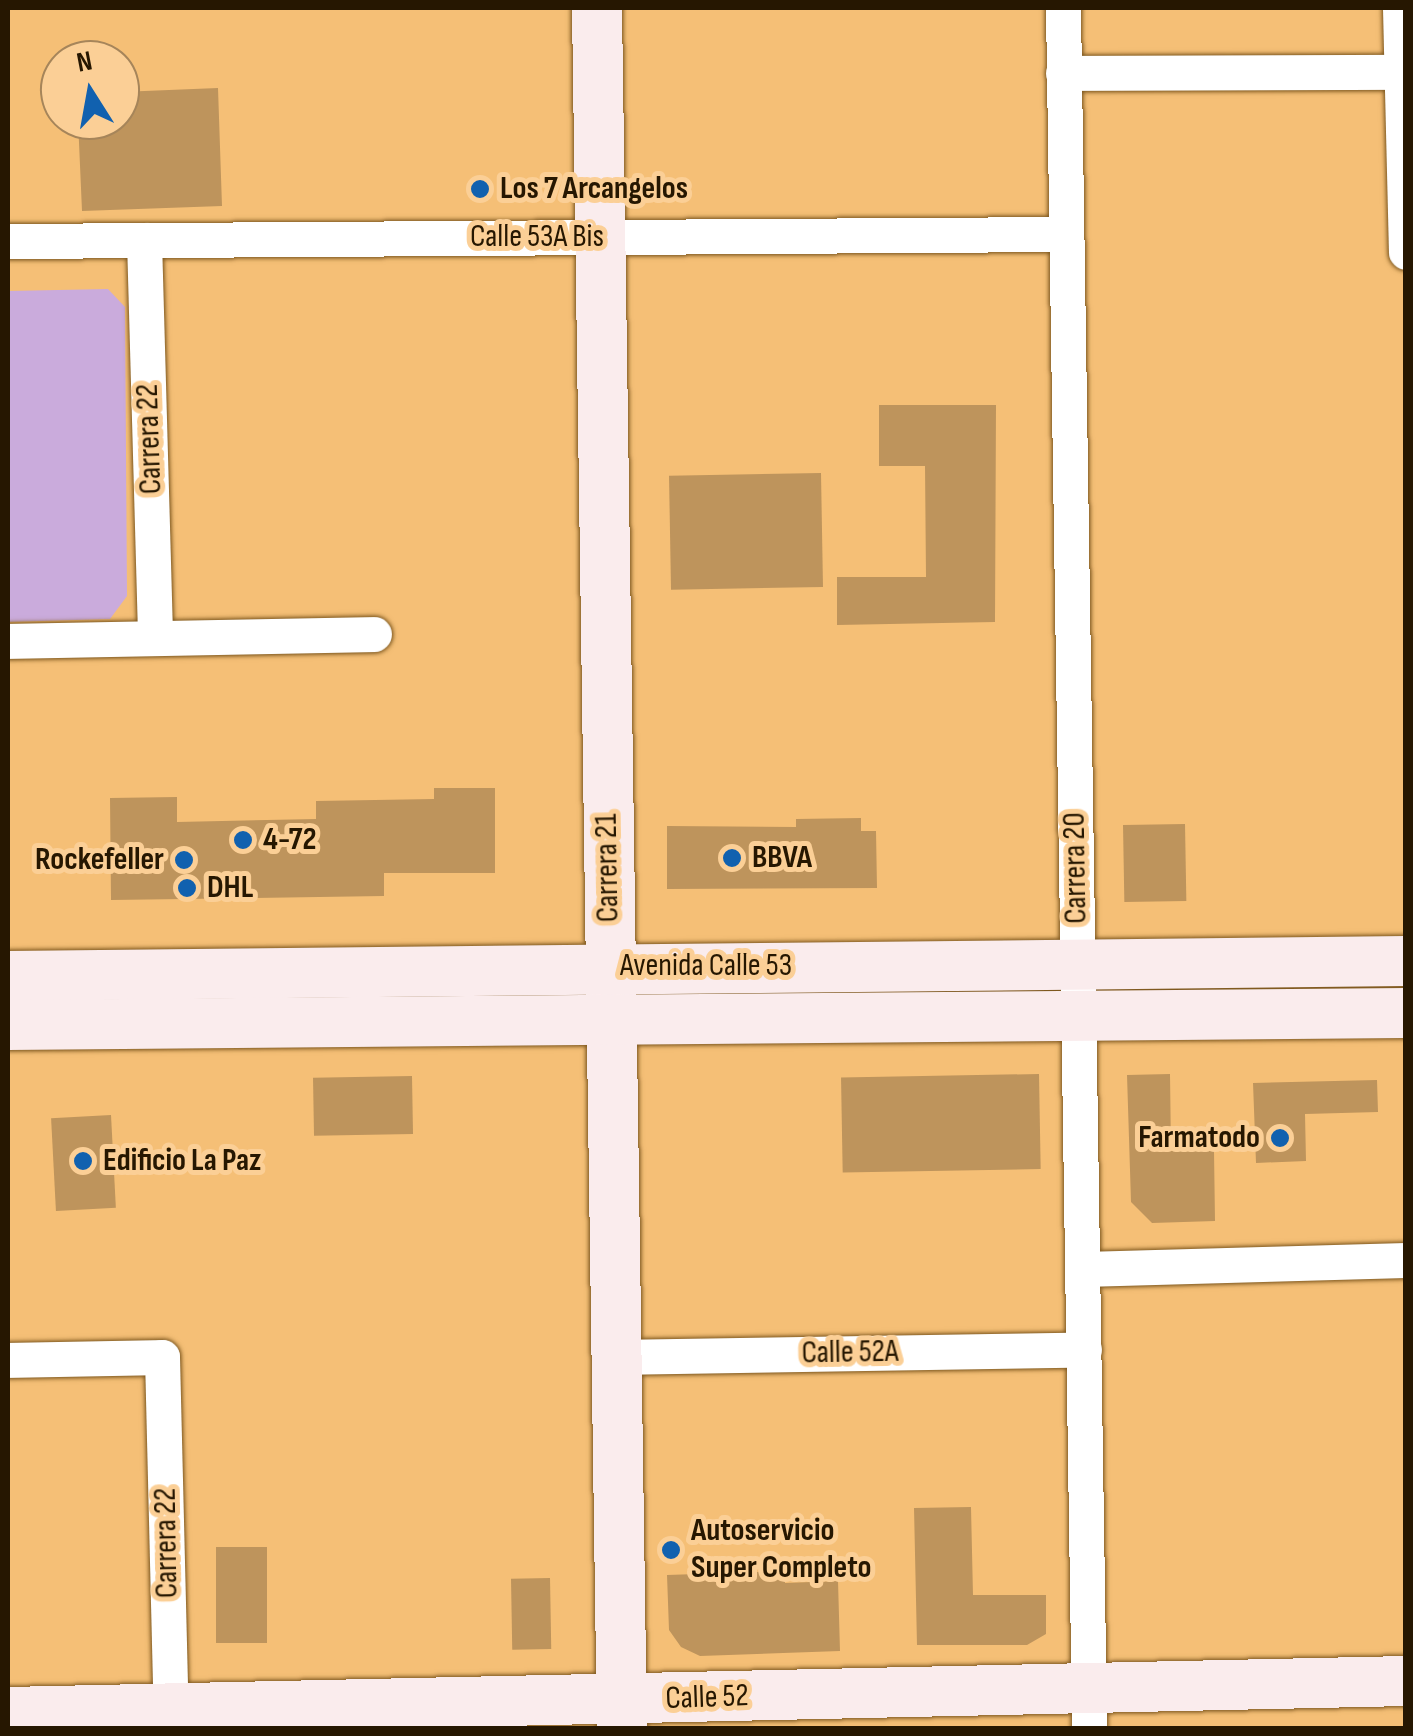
<!DOCTYPE html>
<style>
body{margin:0}
#map{position:relative;width:1413px;height:1736px;overflow:hidden;background:#f5bf76;font-family:"Sofia Sans Condensed",sans-serif}
div>[style]{position:absolute}
.green>*{inset:0;background:#caabdc}
.building>*{inset:0;background:#be945c;transform-origin:0 0}
.roads{filter:drop-shadow(0 0 2px #7e581f) drop-shadow(0 0 2px #7e581f)}
.street>*{height:35px;margin:-17.5px;padding:0 17.5px;transform-origin:17.5px;border-radius:17.5px;background:#fff}
.secondary>*{height:50px;margin:-25px;padding:0 25px;transform-origin:25px;border-radius:25px;background:#faeced}
.dots>*{width:28px;height:28px;translate:-50% -50%;box-sizing:border-box;border:5px solid #fbcf96;border-radius:50%}
span{translate:-50% -50%;white-space:nowrap;text-align:center;line-height:1.15;-webkit-text-stroke:10px #fbcf96;paint-order:stroke}
.poi-label{font-size:32px;color:#261701;font-weight:700}
.left{translate:0 -50%;text-align:left}
.right{translate:-100% -50%;text-align:right}
.street-label{font-size:32px;color:#261701}
.frame{position:absolute;inset:0;border:10px solid #261701;pointer-events:none}
.north{position:absolute;left:40px;top:40px;width:100px;height:100px;box-sizing:border-box;background:#fbcf96;border:2px solid #a6855a;border-radius:50%;rotate:349deg;font-size:28px;font-weight:700;line-height:40px;text-align:center;color:#261701}
.north::after{content:'';display:block;margin:auto;width:35px;height:45px;background:#1161af;clip-path:polygon(50% 0,100% 100%,50% 72%,0 100%)}
</style>
<div id="map">
<div class="green">
<i style="clip-path:polygon(108px 289px,125px 307px,127px 596px,110px 619px,8px 622px,8px 291px)"></i>
</div>
<div class="building">
<i style="clip-path:polygon(218px 88px,222px 206px,82px 211px,78px 120px,120px 120px,120px 92px)"></i>
<i style="clip-path:polygon(879px 405px,996px 405px,995px 622px,837px 625px,837px 577px,926px 577px,925px 466px,879px 466px)"></i>
<i style="left:821px;top:473px;width:114px;height:152px;rotate:89deg"></i>
<i style="clip-path:polygon(434px 788px,495px 788px,495px 873px,384px 873px,384px 896px,111px 900px,110px 798px,177px 797px,177px 822px,316px 819px,316px 801px,434px 799px)"></i>
<i style="clip-path:polygon(861px 818px,861px 831px,876px 831px,877px 888px,667px 889px,667px 826px,796px 827px,796px 819px)"></i>
<i style="left:1185px;top:824px;width:77px;height:62px;rotate:89deg"></i>
<i style="left:1039px;top:1074px;width:95px;height:198px;rotate:89deg"></i>
<i style="clip-path:polygon(1170px 1074px,1171px 1151px,1214px 1151px,1215px 1221px,1152px 1223px,1131px 1202px,1127px 1075px)"></i>
<i style="left:412px;top:1076px;width:58px;height:99px;rotate:89deg"></i>
<i style="clip-path:polygon(1377px 1080px,1378px 1112px,1305px 1114px,1306px 1161px,1256px 1163px,1253px 1083px)"></i>
<i style="left:111px;top:1115px;width:93px;height:60px;rotate:87deg"></i>
<i style="clip-path:polygon(971px 1507px,973px 1595px,1046px 1595px,1046px 1634px,1027px 1645px,917px 1645px,914px 1508px)"></i>
<i style="left:216px;top:1547px;width:51px;height:96px"></i>
<i style="clip-path:polygon(785px 1571px,785px 1583px,838px 1581px,840px 1651px,700px 1656px,681px 1647px,669px 1630px,667px 1575px)"></i>
<i style="left:550px;top:1578px;width:71px;height:39px;rotate:89deg"></i>
</div>
<div class="roads">
<div class="street">
<i style="left:1063px;top:8px;width:1720px;rotate:89.13deg"></i>
<i style="left:1400px;top:8px;width:244px;rotate:88.6deg"></i>
<i style="left:1063px;top:73px;width:343px;rotate:-0.2deg"></i>
<i style="left:144px;top:240px;width:397px;rotate:88.4deg"></i>
<i style="left:8px;top:241px;width:1058px;rotate:-0.38deg"></i>
<i style="left:8px;top:641px;width:366px;rotate:-1.1deg"></i>
<i style="left:1083px;top:1269px;width:323px;rotate:-1.6deg"></i>
<i style="left:615px;top:1357px;width:469px;rotate:-0.9deg"></i>
<i style="left:8px;top:1360px;width:154px;rotate:-1.1deg"></i>
<i style="left:162px;top:1357px;width:371px;rotate:88.6deg"></i>
</div>
<div class="secondary">
<i style="left:597px;top:8px;width:1720px;rotate:89.17deg"></i>
<i style="left:8px;top:976px;width:1398px;rotate:-0.61deg"></i>
<i style="left:8px;top:1025px;width:1398px;rotate:-0.49deg"></i>
<i style="left:8px;top:1712px;width:1398px;rotate:-1.27deg"></i>
</div>
</div>
<div class="dots">
<i style="left:480px;top:189px;background:#1161af"></i>
<i style="left:243px;top:840px;background:#1161af"></i>
<i style="left:732px;top:858px;background:#1161af"></i>
<i style="left:184px;top:860px;background:#1161af"></i>
<i style="left:187px;top:888px;background:#1161af"></i>
<i style="left:1280px;top:1138px;background:#1161af"></i>
<i style="left:83px;top:1161px;background:#1161af"></i>
<i style="left:671px;top:1550px;background:#1161af"></i>
</div>
<div class="poi-label">
<span class="left" style="left:500px;top:189px">Los 7 Arcangelos</span>
<span class="left" style="left:263px;top:840px">4-72</span>
<span class="left" style="left:752px;top:858px">BBVA</span>
<span class="right" style="left:164px;top:860px">Rockefeller</span>
<span class="left" style="left:207px;top:888px">DHL</span>
<span class="right" style="left:1260px;top:1138px">Farmatodo</span>
<span class="left" style="left:103px;top:1161px">Edificio La Paz</span>
<span class="left" style="left:691px;top:1550px">Autoservicio<br>Super Completo</span>
</div>
<div class="street-label">
<span style="left:537px;top:237px">Calle 53A Bis</span>
<span style="left:150px;top:439px;rotate:-92deg">Carrera 22</span>
<span style="left:608px;top:868px;rotate:-91deg">Carrera 21</span>
<span style="left:1076px;top:868px;rotate:-91deg">Carrera 20</span>
<span style="left:706px;top:966px">Avenida Calle 53</span>
<span style="left:850px;top:1353px;rotate:-1deg">Calle 52A</span>
<span style="left:167px;top:1543px;rotate:-91deg">Carrera 22</span>
<span style="left:707px;top:1698px;rotate:-2deg">Calle 52</span>
</div>
<div class="frame"></div>
<div class="north">N</div>
</div>
